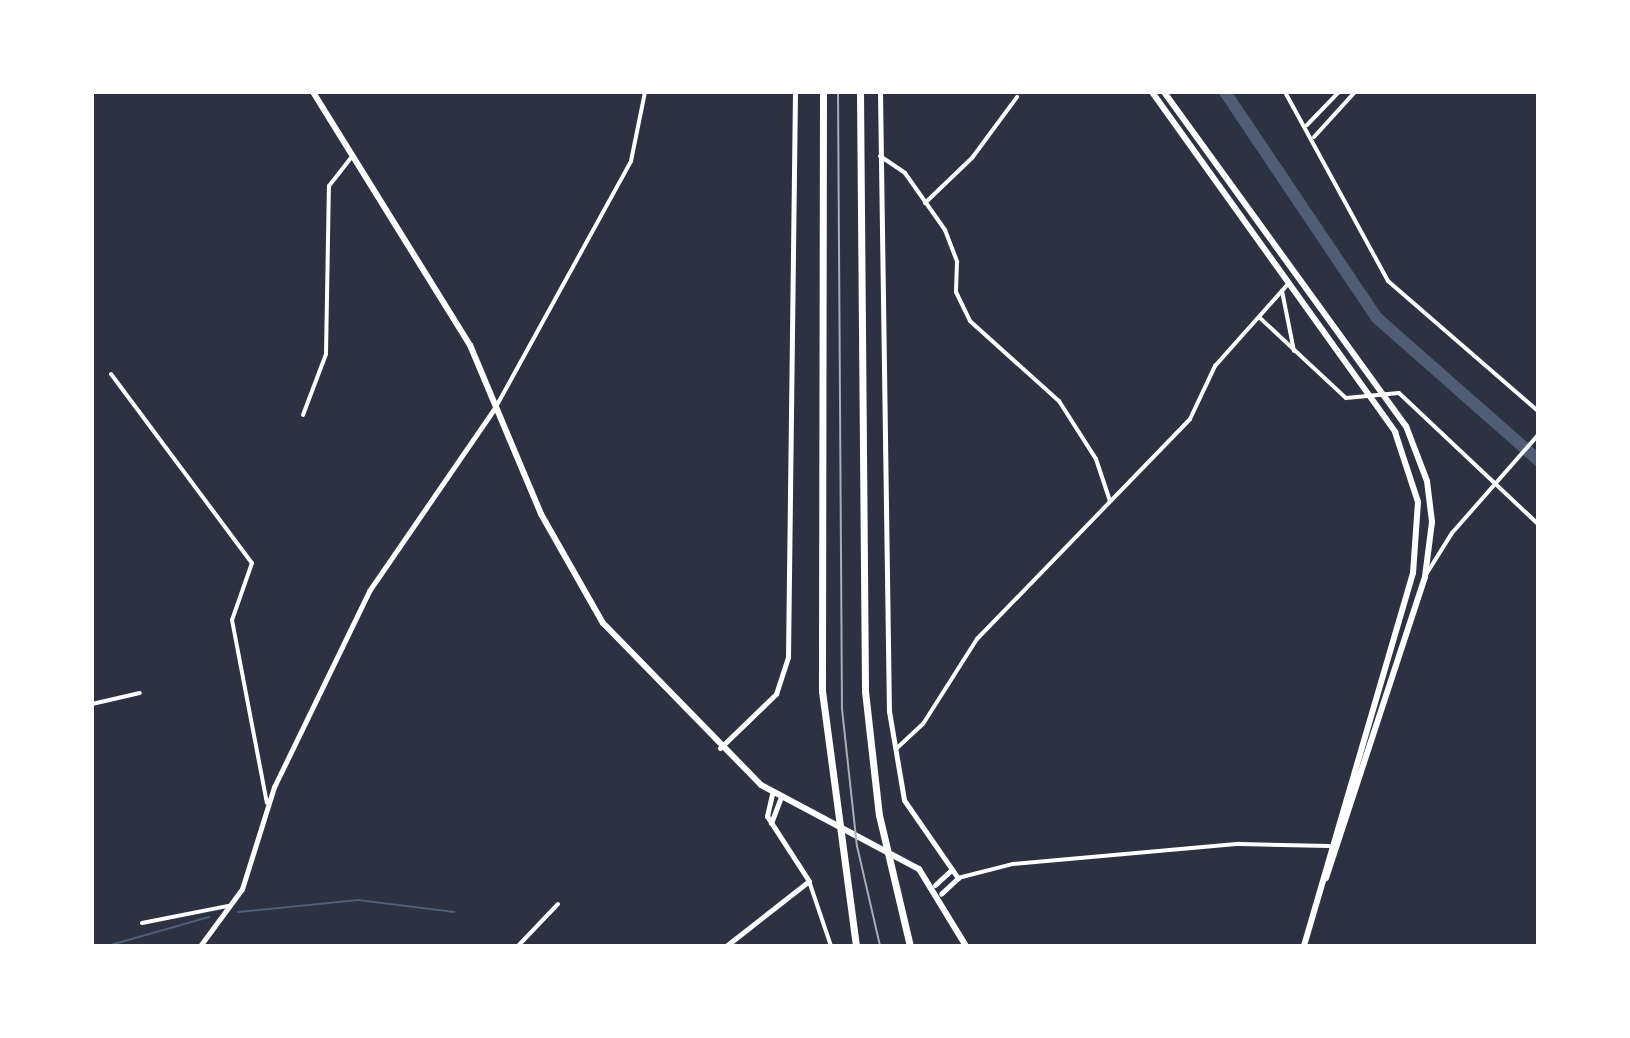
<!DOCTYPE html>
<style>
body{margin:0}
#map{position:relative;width:1630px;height:1038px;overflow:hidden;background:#2d3142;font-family:Helvetica,sans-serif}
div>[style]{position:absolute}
.stream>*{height:2px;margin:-1px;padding:0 1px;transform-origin:1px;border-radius:1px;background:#4f5d75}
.river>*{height:12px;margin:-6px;padding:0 6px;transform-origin:6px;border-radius:6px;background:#4f5d75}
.minor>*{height:4px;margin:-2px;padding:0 2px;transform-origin:2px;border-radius:2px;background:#fff}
.tertiary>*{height:5px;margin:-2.5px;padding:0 2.5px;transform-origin:2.5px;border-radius:2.5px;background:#fff}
.secondary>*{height:6px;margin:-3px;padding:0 3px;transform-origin:3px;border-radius:3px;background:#fff}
.motorway>*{height:7px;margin:-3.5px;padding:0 3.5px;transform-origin:3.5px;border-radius:3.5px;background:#fff}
.rail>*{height:2px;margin:-1px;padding:0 1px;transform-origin:1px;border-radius:1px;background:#abadb3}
span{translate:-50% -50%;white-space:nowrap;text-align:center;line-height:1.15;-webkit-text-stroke:7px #fff;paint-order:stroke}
.frame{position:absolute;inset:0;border:94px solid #fff;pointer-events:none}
</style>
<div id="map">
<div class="stream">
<i style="left:238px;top:912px;width:121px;rotate:-5.7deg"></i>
<i style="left:358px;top:900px;width:97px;rotate:7.1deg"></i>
<i style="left:107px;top:946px;width:106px;rotate:-15.9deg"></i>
</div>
<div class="river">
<i style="left:1225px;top:92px;width:272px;rotate:56.1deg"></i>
<i style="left:1377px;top:318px;width:215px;rotate:41.4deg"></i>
</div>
<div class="minor">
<i style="left:1285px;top:92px;width:215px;rotate:61.4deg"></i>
<i style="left:1388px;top:281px;width:198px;rotate:40.9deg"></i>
<i style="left:1307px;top:125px;width:46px;rotate:-45.9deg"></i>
<i style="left:1314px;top:137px;width:61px;rotate:-47.7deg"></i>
<i style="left:880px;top:156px;width:30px;rotate:34deg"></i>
<i style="left:905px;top:173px;width:70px;rotate:54.9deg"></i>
<i style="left:945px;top:230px;width:34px;rotate:69deg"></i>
<i style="left:957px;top:262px;width:30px;rotate:92deg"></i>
<i style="left:956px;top:292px;width:32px;rotate:64deg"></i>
<i style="left:970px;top:321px;width:120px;rotate:42deg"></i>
<i style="left:1059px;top:401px;width:69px;rotate:57.5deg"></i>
<i style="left:1096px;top:459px;width:44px;rotate:71.6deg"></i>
<i style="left:925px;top:203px;width:65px;rotate:-43.8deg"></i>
<i style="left:972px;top:158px;width:76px;rotate:-53.6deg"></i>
<i style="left:1282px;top:291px;width:61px;rotate:78.7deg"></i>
<i style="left:1259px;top:317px;width:119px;rotate:43deg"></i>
<i style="left:1346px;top:398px;width:53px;rotate:-5.4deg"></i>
<i style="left:1399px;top:393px;width:191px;rotate:43.3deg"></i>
<i style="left:111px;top:374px;width:236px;rotate:53.3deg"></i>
<i style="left:252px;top:563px;width:60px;rotate:109.3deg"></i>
<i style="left:232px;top:620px;width:186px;rotate:79.2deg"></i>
<i style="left:497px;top:405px;width:278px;rotate:-61.2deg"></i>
<i style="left:631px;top:161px;width:70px;rotate:-78.5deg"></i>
<i style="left:303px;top:415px;width:65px;rotate:-69.3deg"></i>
<i style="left:326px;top:354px;width:168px;rotate:-89deg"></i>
<i style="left:329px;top:186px;width:37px;rotate:-52deg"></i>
<i style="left:1427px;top:573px;width:47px;rotate:-58deg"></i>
<i style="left:1452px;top:533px;width:130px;rotate:-48.7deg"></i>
<i style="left:92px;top:704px;width:49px;rotate:-12.9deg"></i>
<i style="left:896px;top:749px;width:37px;rotate:-43deg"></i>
<i style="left:923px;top:724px;width:101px;rotate:-57.6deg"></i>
<i style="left:977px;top:639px;width:306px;rotate:-45.9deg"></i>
<i style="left:1190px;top:419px;width:59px;rotate:-64.7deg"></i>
<i style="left:1215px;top:366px;width:111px;rotate:-48.3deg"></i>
<i style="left:958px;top:878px;width:57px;rotate:-14.3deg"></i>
<i style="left:1013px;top:864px;width:227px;rotate:-5.1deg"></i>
<i style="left:1239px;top:844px;width:90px;rotate:1.3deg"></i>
<i style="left:809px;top:881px;width:69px;rotate:71.3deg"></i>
<i style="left:142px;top:923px;width:88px;rotate:-11.2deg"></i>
<i style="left:518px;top:946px;width:58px;rotate:-46.4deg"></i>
</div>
<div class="tertiary">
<i style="left:880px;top:92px;width:619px;rotate:89.17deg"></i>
<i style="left:889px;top:711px;width:90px;rotate:80.4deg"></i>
<i style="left:904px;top:800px;width:95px;rotate:55.3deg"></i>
<i style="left:958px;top:878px;width:23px;rotate:137deg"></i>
<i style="left:720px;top:748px;width:78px;rotate:-44deg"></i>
<i style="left:776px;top:694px;width:39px;rotate:-72deg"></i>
<i style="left:788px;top:657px;width:565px;rotate:-89.29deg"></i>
<i style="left:771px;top:823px;width:26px;rotate:-69deg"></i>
<i style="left:935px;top:885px;width:23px;rotate:-43deg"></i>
<i style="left:200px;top:946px;width:71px;rotate:-53.6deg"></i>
<i style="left:242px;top:889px;width:107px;rotate:-72.6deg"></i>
<i style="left:274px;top:787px;width:218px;rotate:-64.1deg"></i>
<i style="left:369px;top:591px;width:224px;rotate:-55.5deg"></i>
<i style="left:726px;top:946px;width:105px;rotate:-38.1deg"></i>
<i style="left:809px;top:881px;width:77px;rotate:-122.9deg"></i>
<i style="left:767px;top:816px;width:23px;rotate:-77deg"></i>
</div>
<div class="secondary">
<i style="left:313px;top:92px;width:298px;rotate:58.2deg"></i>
<i style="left:470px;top:345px;width:183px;rotate:67.2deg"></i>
<i style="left:541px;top:514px;width:125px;rotate:60.4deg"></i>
<i style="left:603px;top:623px;width:226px;rotate:45.7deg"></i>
<i style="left:761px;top:785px;width:179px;rotate:28deg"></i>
<i style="left:919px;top:869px;width:90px;rotate:58.6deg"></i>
<i style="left:1152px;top:92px;width:418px;rotate:54.4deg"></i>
<i style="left:1395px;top:432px;width:74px;rotate:71.8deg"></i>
<i style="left:1418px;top:502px;width:71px;rotate:94deg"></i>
<i style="left:1413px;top:573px;width:389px;rotate:106.3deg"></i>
<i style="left:1164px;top:92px;width:412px;rotate:54.1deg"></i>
<i style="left:1406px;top:426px;width:59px;rotate:69.1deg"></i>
<i style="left:1427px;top:481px;width:41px;rotate:83deg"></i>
<i style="left:1432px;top:522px;width:55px;rotate:97.3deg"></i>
<i style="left:1425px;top:577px;width:317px;rotate:108.2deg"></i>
</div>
<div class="motorway">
<i style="left:823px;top:92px;width:599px;rotate:90.1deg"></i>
<i style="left:822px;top:691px;width:257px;rotate:82.4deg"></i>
<i style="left:860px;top:92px;width:599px;rotate:89.52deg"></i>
<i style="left:865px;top:691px;width:125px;rotate:83.6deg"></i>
<i style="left:879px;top:815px;width:135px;rotate:76.7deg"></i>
</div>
<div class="rail">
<i style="left:838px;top:92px;width:617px;rotate:89.63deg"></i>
<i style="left:842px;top:709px;width:138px;rotate:83.8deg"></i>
<i style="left:857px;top:846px;width:103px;rotate:77deg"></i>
</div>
<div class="frame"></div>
</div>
